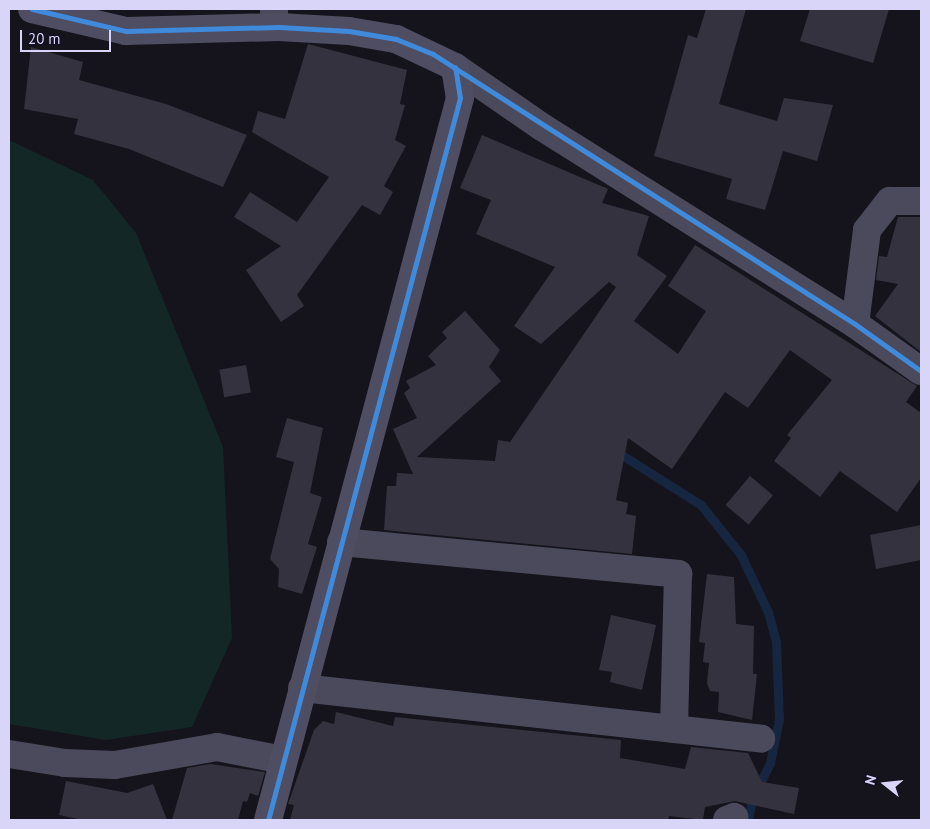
<!DOCTYPE html>
<style>
body{margin:0}
#map{position:relative;width:930px;height:829px;overflow:hidden;background:#15141c;font-family:"PT Sans",sans-serif}
div>[style]{position:absolute}
.green>*{inset:0;background:#142727}
.stream>*{height:9px;margin:-4.5px;padding:0 4.5px;transform-origin:4.5px;border-radius:4.5px;background:#162641}
.building>*{inset:0;background:#34323f;transform-origin:0 0}
.street>*{height:28px;margin:-14px;padding:0 14px;transform-origin:14px;border-radius:14px;background:#4b4a5c}
.secondary>*{height:28px;margin:-14px;padding:0 14px;transform-origin:14px;border-radius:14px;background:#4e4d62}
.cycleway>*{height:5px;margin:-2.5px;padding:0 2.5px;transform-origin:2.5px;border-radius:2.5px;background:#408adc}
span{translate:-50% -50%;white-space:nowrap;text-align:center;line-height:1.15;-webkit-text-stroke:4.5px #131020;paint-order:stroke}
.frame{position:absolute;inset:0;border:10px solid #d9d5f9;pointer-events:none}
.north{position:absolute;left:860px;top:759px;width:50px;height:50px;-webkit-text-stroke:4px #131020;paint-order:stroke;rotate:286deg;font-size:14px;font-weight:700;line-height:20px;text-align:center;color:#d9d5f9}
.north::after{content:'';display:block;margin:auto;width:18px;height:22px;background:#d9d5f9;clip-path:polygon(50% 0,100% 100%,50% 72%,0 100%)}
.scale{position:absolute;left:20px;top:30px;width:91px;height:22px;box-sizing:border-box;border:2px solid #d9d5f9;border-top:0;padding-left:6px;font-size:15px;line-height:18px;white-space:nowrap;color:#d9d5f9;-webkit-text-stroke:4px #131020;paint-order:stroke}
</style>
<div id="map">
<div class="green">
<i style="clip-path:polygon(9px 140px,93px 180px,136px 233px,223px 447px,232px 638px,192px 727px,106px 740px,9px 724px)"></i>
</div>
<div class="stream">
<i style="left:614px;top:450px;width:103px;rotate:32.3deg"></i>
<i style="left:701px;top:505px;width:64px;rotate:51.3deg"></i>
<i style="left:741px;top:555px;width:63px;rotate:64.7deg"></i>
<i style="left:768px;top:612px;width:31px;rotate:75deg"></i>
<i style="left:776px;top:642px;width:77px;rotate:87.8deg"></i>
<i style="left:779px;top:719px;width:45px;rotate:101.6deg"></i>
<i style="left:770px;top:763px;width:40px;rotate:116.6deg"></i>
<i style="left:752px;top:799px;width:21px;rotate:101deg"></i>
</div>
<div class="building">
<i style="clip-path:polygon(706px 9px,746px 9px,719px 104px,777px 121px,784px 98px,833px 105px,817px 161px,783px 151px,765px 210px,726px 199px,732px 179px,654px 156px,688px 35px,697px 38px)"></i>
<i style="clip-path:polygon(810px 9px,889px 9px,873px 63px,800px 41px)"></i>
<i style="clip-path:polygon(308px 44px,407px 70px,400px 104px,405px 105px,395px 140px,406px 146px,384px 186px,393px 192px,380px 215px,362px 205px,297px 295px,304px 306px,281px 322px,246px 270px,281px 246px,234px 217px,250px 192px,297px 222px,329px 177px,252px 132px,258px 111px,285px 119px)"></i>
<i style="clip-path:polygon(31px 47px,83px 62px,79px 80px,166px 104px,247px 135px,223px 187px,129px 149px,74px 134px,78px 119px,24px 109px)"></i>
<i style="clip-path:polygon(482px 135px,608px 189px,602px 203px,649px 216px,637px 255px,667px 276px,634px 321px,678px 354px,706px 311px,668px 286px,695px 245px,917px 386px,906px 402px,921px 413px,921px 478px,897px 512px,840px 471px,820px 497px,774px 461px,791px 438px,787px 435px,832px 380px,790px 350px,748px 408px,725px 392px,672px 469px,628px 438px,616px 500px,628px 503px,626px 514px,636px 516px,632px 554px,384px 530px,387px 486px,396px 486px,397px 473px,413px 474px,393px 429px,417px 418px,404px 393px,410px 388px,406px 381px,436px 365px,428px 356px,447px 338px,442px 332px,465px 311px,500px 350px,489px 367px,501px 381px,417px 457px,495px 461px,498px 440px,510px 442px,616px 287px,609px 282px,541px 344px,514px 326px,555px 267px,476px 234px,491px 200px,460px 188px)"></i>
<i style="clip-path:polygon(898px 217px,921px 217px,921px 352px,875px 316px,898px 284px,876px 280px,879px 256px,887px 257px)"></i>
<i style="left:246px;top:365px;width:28px;height:27px;rotate:80deg"></i>
<i style="clip-path:polygon(287px 418px,323px 428px,310px 493px,322px 497px,308px 544px,317px 547px,302px 594px,278px 587px,279px 569px,270px 559px,294px 462px,276px 457px)"></i>
<i style="left:750px;top:476px;width:30px;height:38px;rotate:40deg"></i>
<i style="clip-path:polygon(921px 525px,921px 560px,876px 569px,870px 535px)"></i>
<i style="clip-path:polygon(707px 574px,734px 577px,736px 624px,754px 626px,753px 674px,757px 674px,752px 720px,718px 712px,719px 692px,710px 691px,707px 683px,709px 663px,703px 662px,705px 643px,699px 642px)"></i>
<i style="clip-path:polygon(611px 615px,656px 625px,642px 690px,610px 682px,612px 672px,599px 670px)"></i>
<i style="clip-path:polygon(336px 712px,393px 726px,395px 717px,621px 740px,620px 758px,685px 769px,691px 747px,748px 753px,762px 782px,799px 788px,794px 814px,735px 801px,705px 807px,703px 820px,669px 816px,668px 820px,290px 820px,294px 805px,288px 804px,314px 730px,323px 721px,334px 724px)"></i>
<i style="clip-path:polygon(210px 764px,265px 772px,258px 796px,250px 793px,247px 802px,243px 801px,238px 820px,172px 820px,187px 768px)"></i>
<i style="clip-path:polygon(66px 781px,127px 793px,153px 784px,167px 820px,82px 820px,59px 815px)"></i>
</div>
<div class="street">
<i style="left:274px;top:9px;width:18px;rotate:90deg"></i>
<i style="left:455px;top:67px;width:106px;rotate:34.6deg"></i>
<i style="left:542px;top:127px;width:370px;rotate:32.2deg"></i>
<i style="left:855px;top:324px;width:81px;rotate:35.5deg"></i>
<i style="left:855px;top:324px;width:95px;rotate:-82.7deg"></i>
<i style="left:867px;top:230px;width:37px;rotate:-52deg"></i>
<i style="left:890px;top:201px;width:31px"></i>
<i style="left:341px;top:542px;width:339px;rotate:5.4deg"></i>
<i style="left:678px;top:574px;width:155px;rotate:91.5deg"></i>
<i style="left:302px;top:688px;width:462px;rotate:6.3deg"></i>
<i style="left:9px;top:754px;width:57px;rotate:9.1deg"></i>
<i style="left:65px;top:763px;width:50px;rotate:2.3deg"></i>
<i style="left:115px;top:765px;width:104px;rotate:-10deg"></i>
<i style="left:217px;top:747px;width:67px;rotate:11.1deg"></i>
<i style="left:727px;top:820px;width:8px;rotate:-23deg"></i>
</div>
<div class="secondary">
<i style="left:32px;top:9px;width:97px;rotate:13.2deg"></i>
<i style="left:126px;top:31px;width:153px;rotate:-1.5deg"></i>
<i style="left:279px;top:27px;width:70px;rotate:3.3deg"></i>
<i style="left:349px;top:31px;width:48px;rotate:9.7deg"></i>
<i style="left:396px;top:39px;width:65px;rotate:25.4deg"></i>
<i style="left:455px;top:67px;width:31px;rotate:81deg"></i>
<i style="left:460px;top:98px;width:747px;rotate:104.89deg"></i>
</div>
<div class="cycleway">
<i style="left:32px;top:9px;width:97px;rotate:13.2deg"></i>
<i style="left:126px;top:31px;width:153px;rotate:-1.5deg"></i>
<i style="left:279px;top:27px;width:70px;rotate:3.3deg"></i>
<i style="left:349px;top:31px;width:48px;rotate:9.7deg"></i>
<i style="left:396px;top:39px;width:40px;rotate:22deg"></i>
<i style="left:433px;top:54px;width:501px;rotate:32.61deg"></i>
<i style="left:855px;top:324px;width:81px;rotate:35.5deg"></i>
<i style="left:268px;top:820px;width:747px;rotate:-75.11deg"></i>
<i style="left:460px;top:98px;width:31px;rotate:-99deg"></i>
</div>
<div class="frame"></div>
<div class="north">N</div>
<div class="scale">20 m</div>
</div>
